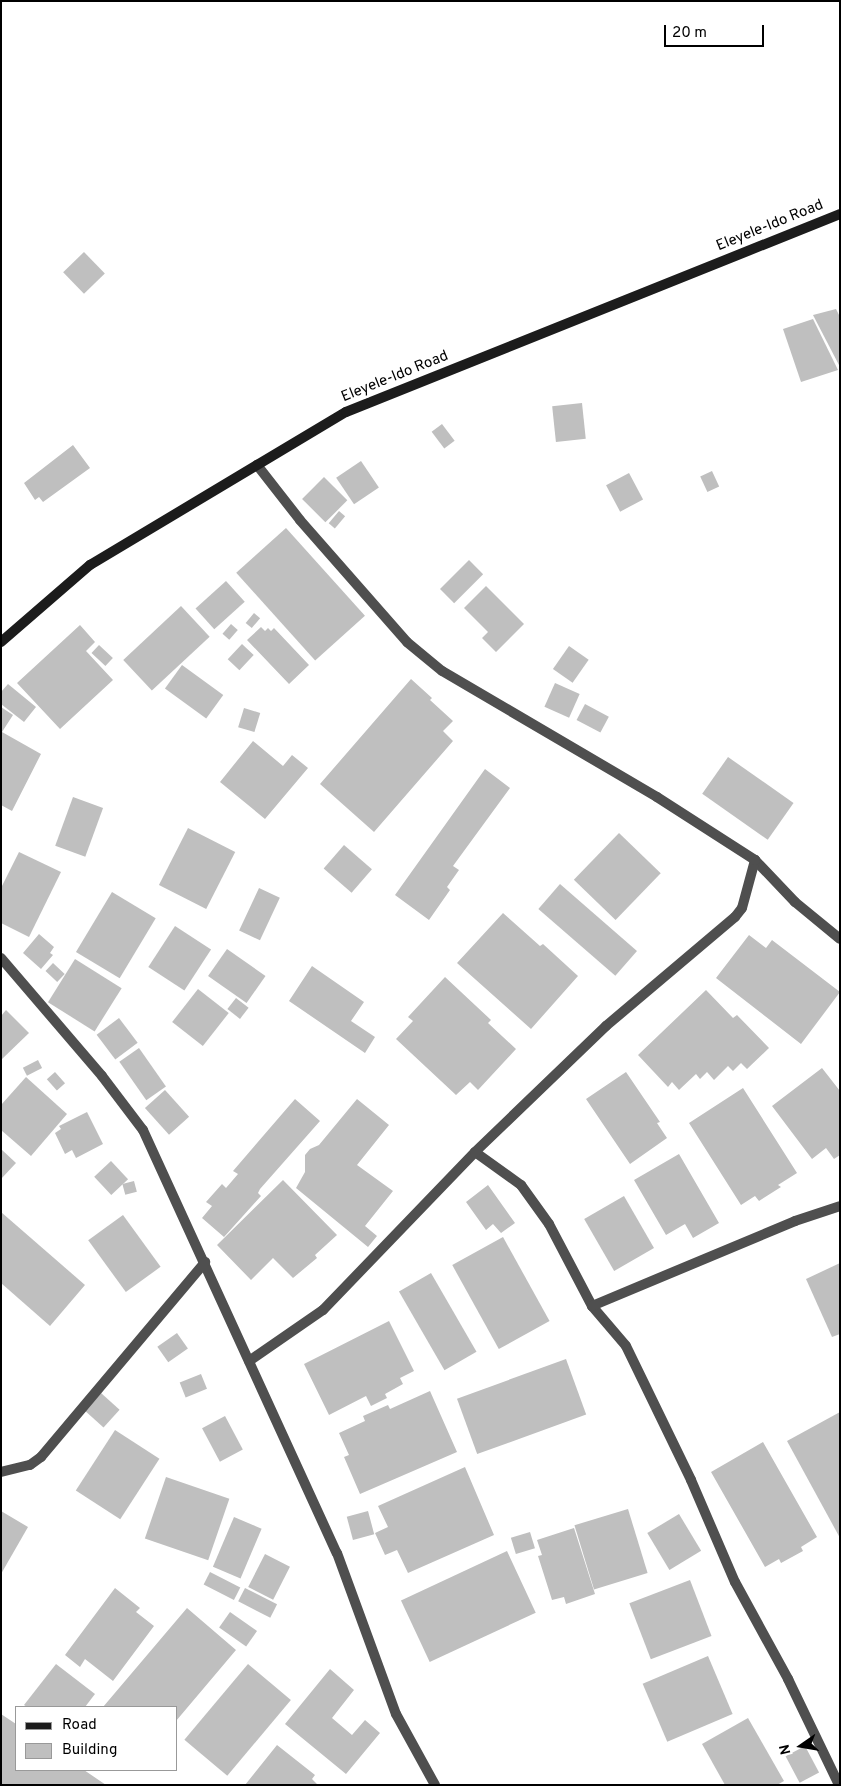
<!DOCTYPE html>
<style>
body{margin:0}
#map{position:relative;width:841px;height:1786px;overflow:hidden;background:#fff;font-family:Overpass,sans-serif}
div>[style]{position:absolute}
.building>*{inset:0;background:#bfbfbf;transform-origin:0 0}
.minor>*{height:10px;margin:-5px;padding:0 5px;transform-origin:5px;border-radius:5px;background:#4f4f4f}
.secondary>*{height:10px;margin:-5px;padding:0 5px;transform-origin:5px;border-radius:5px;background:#1c1c1c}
span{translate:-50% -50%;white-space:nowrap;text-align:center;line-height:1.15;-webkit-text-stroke:4.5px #fff;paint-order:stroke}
.street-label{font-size:15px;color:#000}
.frame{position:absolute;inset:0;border:2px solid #000;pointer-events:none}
.legend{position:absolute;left:15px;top:1706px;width:162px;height:65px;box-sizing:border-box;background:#fff;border:1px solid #999;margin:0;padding:6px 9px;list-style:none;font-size:15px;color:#000}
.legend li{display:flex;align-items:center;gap:10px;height:25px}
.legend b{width:25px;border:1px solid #999}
.north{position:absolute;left:776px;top:1721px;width:50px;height:50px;-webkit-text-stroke:4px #fff;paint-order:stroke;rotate:257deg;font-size:14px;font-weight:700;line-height:20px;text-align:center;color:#000}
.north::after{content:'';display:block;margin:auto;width:18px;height:22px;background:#000;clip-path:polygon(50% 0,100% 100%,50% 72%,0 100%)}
.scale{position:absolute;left:664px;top:25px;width:100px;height:22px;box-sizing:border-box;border:2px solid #000;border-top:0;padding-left:6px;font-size:15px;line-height:18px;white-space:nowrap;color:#000;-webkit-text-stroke:4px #fff;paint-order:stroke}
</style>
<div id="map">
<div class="building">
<i style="left:84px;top:252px;width:30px;height:29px;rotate:46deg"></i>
<i style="clip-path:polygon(836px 309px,840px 317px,840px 367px,813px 315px)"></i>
<i style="clip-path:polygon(813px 319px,838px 370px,801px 382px,783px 329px)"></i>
<i style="left:582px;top:403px;width:36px;height:30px;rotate:84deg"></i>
<i style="left:442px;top:424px;width:21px;height:13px;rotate:53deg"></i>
<i style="clip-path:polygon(73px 445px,90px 468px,43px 502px,39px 497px,35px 500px,24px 483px)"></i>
<i style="left:361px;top:461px;width:32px;height:30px;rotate:56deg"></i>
<i style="left:712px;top:471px;width:17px;height:13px;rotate:65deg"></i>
<i style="left:629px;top:473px;width:30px;height:26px;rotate:62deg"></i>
<i style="left:324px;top:477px;width:33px;height:31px;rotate:45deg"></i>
<i style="left:339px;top:511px;width:8px;height:16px;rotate:40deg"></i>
<i style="left:286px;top:528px;width:118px;height:67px;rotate:48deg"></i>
<i style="left:469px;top:560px;width:20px;height:41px;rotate:45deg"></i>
<i style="left:226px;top:581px;width:28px;height:41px;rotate:48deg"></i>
<i style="clip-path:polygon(486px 586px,524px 624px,496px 652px,482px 638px,488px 632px,464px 608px)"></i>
<i style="left:181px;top:606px;width:42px;height:79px;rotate:47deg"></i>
<i style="left:254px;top:613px;width:8px;height:13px;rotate:40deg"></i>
<i style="left:231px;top:624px;width:9px;height:13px;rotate:41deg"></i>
<i style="clip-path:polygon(80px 625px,95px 642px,86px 651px,113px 680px,60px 729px,17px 683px)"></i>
<i style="clip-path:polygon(261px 627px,265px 631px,268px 628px,271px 631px,274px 628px,309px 665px,289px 684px,247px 640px)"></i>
<i style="left:242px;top:644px;width:16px;height:21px;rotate:43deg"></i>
<i style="left:99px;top:645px;width:19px;height:11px;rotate:43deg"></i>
<i style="left:569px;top:646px;width:24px;height:28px;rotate:35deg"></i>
<i style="left:182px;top:665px;width:51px;height:29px;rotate:36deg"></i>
<i style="clip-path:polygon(411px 679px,432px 698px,430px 700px,453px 721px,443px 731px,453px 741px,374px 832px,320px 784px)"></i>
<i style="left:555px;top:683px;width:27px;height:26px;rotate:24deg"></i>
<i style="clip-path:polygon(8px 684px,36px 707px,24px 722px,1px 704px,1px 692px)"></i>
<i style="left:585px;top:704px;width:27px;height:18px;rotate:28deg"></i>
<i style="clip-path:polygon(1px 707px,13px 715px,2px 732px,41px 754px,12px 811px,1px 805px)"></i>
<i style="left:244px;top:708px;width:17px;height:20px;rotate:17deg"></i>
<i style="clip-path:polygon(253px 741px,283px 766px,292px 755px,308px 768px,265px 819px,220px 782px)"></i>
<i style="left:728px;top:757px;width:80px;height:45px;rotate:35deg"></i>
<i style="clip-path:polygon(485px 769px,510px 788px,453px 866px,459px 870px,447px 887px,450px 890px,429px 920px,395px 895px)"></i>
<i style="left:73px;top:797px;width:32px;height:52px;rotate:20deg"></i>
<i style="left:188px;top:828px;width:53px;height:64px;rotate:27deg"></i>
<i style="left:619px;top:833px;width:58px;height:65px;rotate:44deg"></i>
<i style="left:344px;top:845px;width:37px;height:31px;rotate:41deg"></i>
<i style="clip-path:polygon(19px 852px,61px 872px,29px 937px,1px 923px,1px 888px)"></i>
<i style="left:560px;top:884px;width:102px;height:33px;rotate:41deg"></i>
<i style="left:259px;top:888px;width:23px;height:47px;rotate:25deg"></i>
<i style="left:112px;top:892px;width:51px;height:70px;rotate:31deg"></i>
<i style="clip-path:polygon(503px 913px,540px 946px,543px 944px,578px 976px,531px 1029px,457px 963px)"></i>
<i style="left:175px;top:926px;width:43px;height:49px;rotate:33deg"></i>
<i style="clip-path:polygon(39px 934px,54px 947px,50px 953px,53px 955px,41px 969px,23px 953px)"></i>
<i style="clip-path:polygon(749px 935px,766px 948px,772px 940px,840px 992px,801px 1044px,716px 978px)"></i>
<i style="left:227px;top:949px;width:47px;height:33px;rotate:35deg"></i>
<i style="left:75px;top:959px;width:55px;height:51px;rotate:32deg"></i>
<i style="left:53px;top:963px;width:16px;height:11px;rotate:43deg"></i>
<i style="clip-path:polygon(312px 966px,364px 1002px,351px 1021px,375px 1037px,365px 1053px,289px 1001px)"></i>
<i style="clip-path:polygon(445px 977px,491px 1020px,488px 1023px,516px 1049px,478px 1090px,470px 1082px,456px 1095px,396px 1039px,413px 1021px,408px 1017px)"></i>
<i style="left:198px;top:989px;width:39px;height:42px;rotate:38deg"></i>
<i style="clip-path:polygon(706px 990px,733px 1018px,737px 1015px,769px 1048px,747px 1069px,741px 1063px,733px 1071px,728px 1066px,714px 1080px,707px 1072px,700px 1079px,696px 1074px,679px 1090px,672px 1082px,668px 1087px,638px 1055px)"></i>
<i style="left:236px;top:998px;width:16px;height:14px;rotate:38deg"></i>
<i style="clip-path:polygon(6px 1010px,29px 1033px,1px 1060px,1px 1016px)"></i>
<i style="left:119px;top:1018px;width:31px;height:28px;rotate:53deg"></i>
<i style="left:139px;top:1048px;width:47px;height:24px;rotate:55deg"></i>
<i style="left:38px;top:1060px;width:9px;height:17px;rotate:63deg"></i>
<i style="clip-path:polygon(822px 1068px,840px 1091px,840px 1155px,834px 1159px,826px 1148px,812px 1159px,772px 1106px)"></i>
<i style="left:55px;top:1072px;width:15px;height:11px;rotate:48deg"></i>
<i style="clip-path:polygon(626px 1072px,660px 1122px,657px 1123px,667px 1138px,630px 1164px,586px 1099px)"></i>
<i style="clip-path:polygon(26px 1077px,67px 1114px,31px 1156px,1px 1130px,1px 1105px)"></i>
<i style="clip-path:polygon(743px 1088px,797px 1173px,778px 1185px,781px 1187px,759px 1201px,755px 1196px,741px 1205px,689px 1123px)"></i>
<i style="left:165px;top:1090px;width:36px;height:27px;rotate:48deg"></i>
<i style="clip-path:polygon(295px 1099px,320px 1121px,260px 1189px,258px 1193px,261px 1196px,224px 1237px,202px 1218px,212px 1206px,206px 1202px,222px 1184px,226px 1188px,238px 1174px,233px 1171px)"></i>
<i style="clip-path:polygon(357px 1099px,389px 1125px,357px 1165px,393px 1191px,365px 1226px,377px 1236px,368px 1247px,296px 1188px,305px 1172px,305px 1155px,310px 1149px,319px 1145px)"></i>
<i style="clip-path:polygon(87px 1112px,103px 1144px,76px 1158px,72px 1150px,65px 1154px,55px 1133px,61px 1129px,59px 1126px)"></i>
<i style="clip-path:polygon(1px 1149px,16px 1163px,1px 1179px)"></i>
<i style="clip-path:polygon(679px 1154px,719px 1223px,693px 1238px,685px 1224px,666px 1235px,634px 1180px)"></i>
<i style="left:111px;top:1161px;width:25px;height:23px;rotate:47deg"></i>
<i style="clip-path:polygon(283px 1180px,337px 1235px,315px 1255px,317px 1258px,293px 1278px,273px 1258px,251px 1280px,217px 1245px)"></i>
<i style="left:134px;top:1181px;width:11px;height:12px;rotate:75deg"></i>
<i style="clip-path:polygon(488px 1185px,515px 1223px,501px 1233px,493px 1224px,486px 1230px,466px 1202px)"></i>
<i style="left:624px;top:1196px;width:60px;height:46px;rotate:60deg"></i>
<i style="clip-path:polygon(1px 1212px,85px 1285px,50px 1326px,1px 1283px)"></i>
<i style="left:123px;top:1215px;width:64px;height:43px;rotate:54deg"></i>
<i style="left:503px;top:1237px;width:96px;height:58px;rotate:61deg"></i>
<i style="clip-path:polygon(840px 1263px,840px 1334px,832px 1337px,806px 1279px)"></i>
<i style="left:431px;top:1273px;width:91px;height:37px;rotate:60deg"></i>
<i style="clip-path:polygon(389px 1321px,414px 1371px,400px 1378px,403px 1384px,385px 1394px,387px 1398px,371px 1406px,366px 1396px,329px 1415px,304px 1364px)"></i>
<i style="left:177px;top:1333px;width:19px;height:24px;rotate:55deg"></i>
<i style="left:566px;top:1359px;width:59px;height:116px;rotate:70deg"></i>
<i style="left:201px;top:1374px;width:16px;height:23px;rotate:68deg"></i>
<i style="clip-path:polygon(430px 1391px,457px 1452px,360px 1494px,344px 1457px,349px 1455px,339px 1433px,365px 1421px,363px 1416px,388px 1405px,390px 1409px)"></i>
<i style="left:101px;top:1393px;width:25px;height:24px;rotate:42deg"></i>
<i style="clip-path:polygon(840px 1412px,840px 1538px,787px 1441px)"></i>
<i style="left:225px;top:1416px;width:38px;height:26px;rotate:62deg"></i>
<i style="left:115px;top:1430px;width:53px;height:72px;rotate:33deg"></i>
<i style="clip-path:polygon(763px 1442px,817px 1537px,801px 1547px,803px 1551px,781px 1563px,779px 1559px,765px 1567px,711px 1472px)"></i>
<i style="clip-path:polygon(465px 1467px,494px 1535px,408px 1573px,397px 1550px,385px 1555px,375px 1533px,388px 1527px,378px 1506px)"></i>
<i style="left:166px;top:1477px;width:67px;height:65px;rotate:19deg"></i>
<i style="left:628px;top:1509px;width:67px;height:56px;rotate:73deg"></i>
<i style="clip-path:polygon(1px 1511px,28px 1527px,1px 1574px)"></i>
<i style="left:368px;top:1511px;width:24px;height:22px;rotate:75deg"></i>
<i style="left:679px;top:1514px;width:43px;height:37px;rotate:59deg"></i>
<i style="left:234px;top:1517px;width:30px;height:54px;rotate:23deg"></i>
<i style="clip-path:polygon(574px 1528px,595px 1594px,566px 1604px,564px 1597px,552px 1600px,538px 1556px,542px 1555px,537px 1540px)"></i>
<i style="left:530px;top:1532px;width:17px;height:20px;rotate:73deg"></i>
<i style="left:507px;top:1551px;width:68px;height:117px;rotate:65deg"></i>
<i style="left:265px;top:1554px;width:28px;height:37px;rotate:27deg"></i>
<i style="left:210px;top:1572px;width:34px;height:14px;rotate:27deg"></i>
<i style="left:690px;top:1580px;width:60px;height:65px;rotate:69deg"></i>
<i style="clip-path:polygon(115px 1588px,140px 1608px,136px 1612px,154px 1626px,113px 1681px,85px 1659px,80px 1667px,65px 1655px)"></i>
<i style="left:245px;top:1588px;width:36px;height:15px;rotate:27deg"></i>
<i style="clip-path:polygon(187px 1608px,236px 1650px,176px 1721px,176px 1707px,103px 1707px)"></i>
<i style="left:230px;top:1612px;width:33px;height:19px;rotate:35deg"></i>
<i style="left:708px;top:1656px;width:63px;height:71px;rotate:67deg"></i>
<i style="clip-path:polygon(56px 1664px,95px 1694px,85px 1707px,27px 1707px,24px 1705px)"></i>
<i style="left:248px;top:1664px;width:56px;height:99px;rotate:40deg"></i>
<i style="clip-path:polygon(330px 1669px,354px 1690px,332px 1718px,352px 1735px,365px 1720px,380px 1733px,346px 1774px,285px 1724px)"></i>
<i style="clip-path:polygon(1px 1714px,16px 1724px,16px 1770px,84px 1770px,106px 1785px,1px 1785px)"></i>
<i style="clip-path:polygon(748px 1718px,784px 1781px,777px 1785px,725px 1785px,702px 1744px)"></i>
<i style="clip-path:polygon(277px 1745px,315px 1775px,312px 1779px,318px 1785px,245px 1785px)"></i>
<i style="left:805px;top:1746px;width:30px;height:22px;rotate:62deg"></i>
</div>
<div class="minor">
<i style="left:755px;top:860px;width:58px;rotate:46.4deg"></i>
<i style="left:795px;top:902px;width:58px;rotate:39.4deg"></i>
<i style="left:1px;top:958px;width:155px;rotate:49.4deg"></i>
<i style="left:102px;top:1076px;width:68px;rotate:52.8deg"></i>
<i style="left:143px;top:1130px;width:465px;rotate:65.4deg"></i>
<i style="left:337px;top:1553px;width:171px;rotate:69.9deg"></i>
<i style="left:396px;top:1714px;width:81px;rotate:61.2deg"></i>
<i style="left:475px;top:1152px;width:57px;rotate:35.7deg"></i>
<i style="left:521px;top:1185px;width:48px;rotate:54.3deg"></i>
<i style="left:549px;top:1224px;width:93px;rotate:62.3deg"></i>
<i style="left:592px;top:1306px;width:52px;rotate:49.6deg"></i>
<i style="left:626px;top:1346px;width:149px;rotate:64.1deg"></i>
<i style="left:691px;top:1480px;width:111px;rotate:66.7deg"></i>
<i style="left:735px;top:1582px;width:111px;rotate:61.3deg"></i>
<i style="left:788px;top:1679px;width:118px;rotate:64.3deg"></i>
<i style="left:592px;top:1306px;width:220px;rotate:-22.7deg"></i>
<i style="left:795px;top:1221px;width:47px;rotate:-18.4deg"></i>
<i style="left:249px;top:1361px;width:90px;rotate:-34.6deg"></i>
<i style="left:323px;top:1310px;width:219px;rotate:-46.1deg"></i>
<i style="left:475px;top:1152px;width:182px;rotate:-43.9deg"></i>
<i style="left:606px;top:1026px;width:169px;rotate:-40.2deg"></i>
<i style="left:735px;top:917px;width:11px;rotate:-52deg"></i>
<i style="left:742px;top:908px;width:50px;rotate:-74.8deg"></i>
<i style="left:755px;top:860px;width:117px;rotate:-147.3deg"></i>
<i style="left:657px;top:797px;width:249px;rotate:-149.6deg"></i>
<i style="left:442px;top:671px;width:45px;rotate:-140.4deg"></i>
<i style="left:407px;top:642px;width:162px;rotate:-131.3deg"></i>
<i style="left:300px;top:520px;width:70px;rotate:-128deg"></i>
<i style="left:1px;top:1472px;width:30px;rotate:-14deg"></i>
<i style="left:30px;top:1465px;width:14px;rotate:-36deg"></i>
<i style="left:41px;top:1457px;width:255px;rotate:-49.9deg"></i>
</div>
<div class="secondary">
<i style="left:1px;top:642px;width:118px;rotate:-40.9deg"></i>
<i style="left:90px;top:565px;width:298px;rotate:-30.9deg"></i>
<i style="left:346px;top:412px;width:532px;rotate:-21.84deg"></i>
</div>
<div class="street-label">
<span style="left:770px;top:226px;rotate:-22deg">Eleyele-Ido Road</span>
<span style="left:395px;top:377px;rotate:-22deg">Eleyele-Ido Road</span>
</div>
<div class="frame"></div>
<ul class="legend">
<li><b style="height:6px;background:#1c1c1c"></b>Road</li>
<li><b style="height:14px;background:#bfbfbf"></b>Building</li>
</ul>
<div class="north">N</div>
<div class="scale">20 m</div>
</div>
